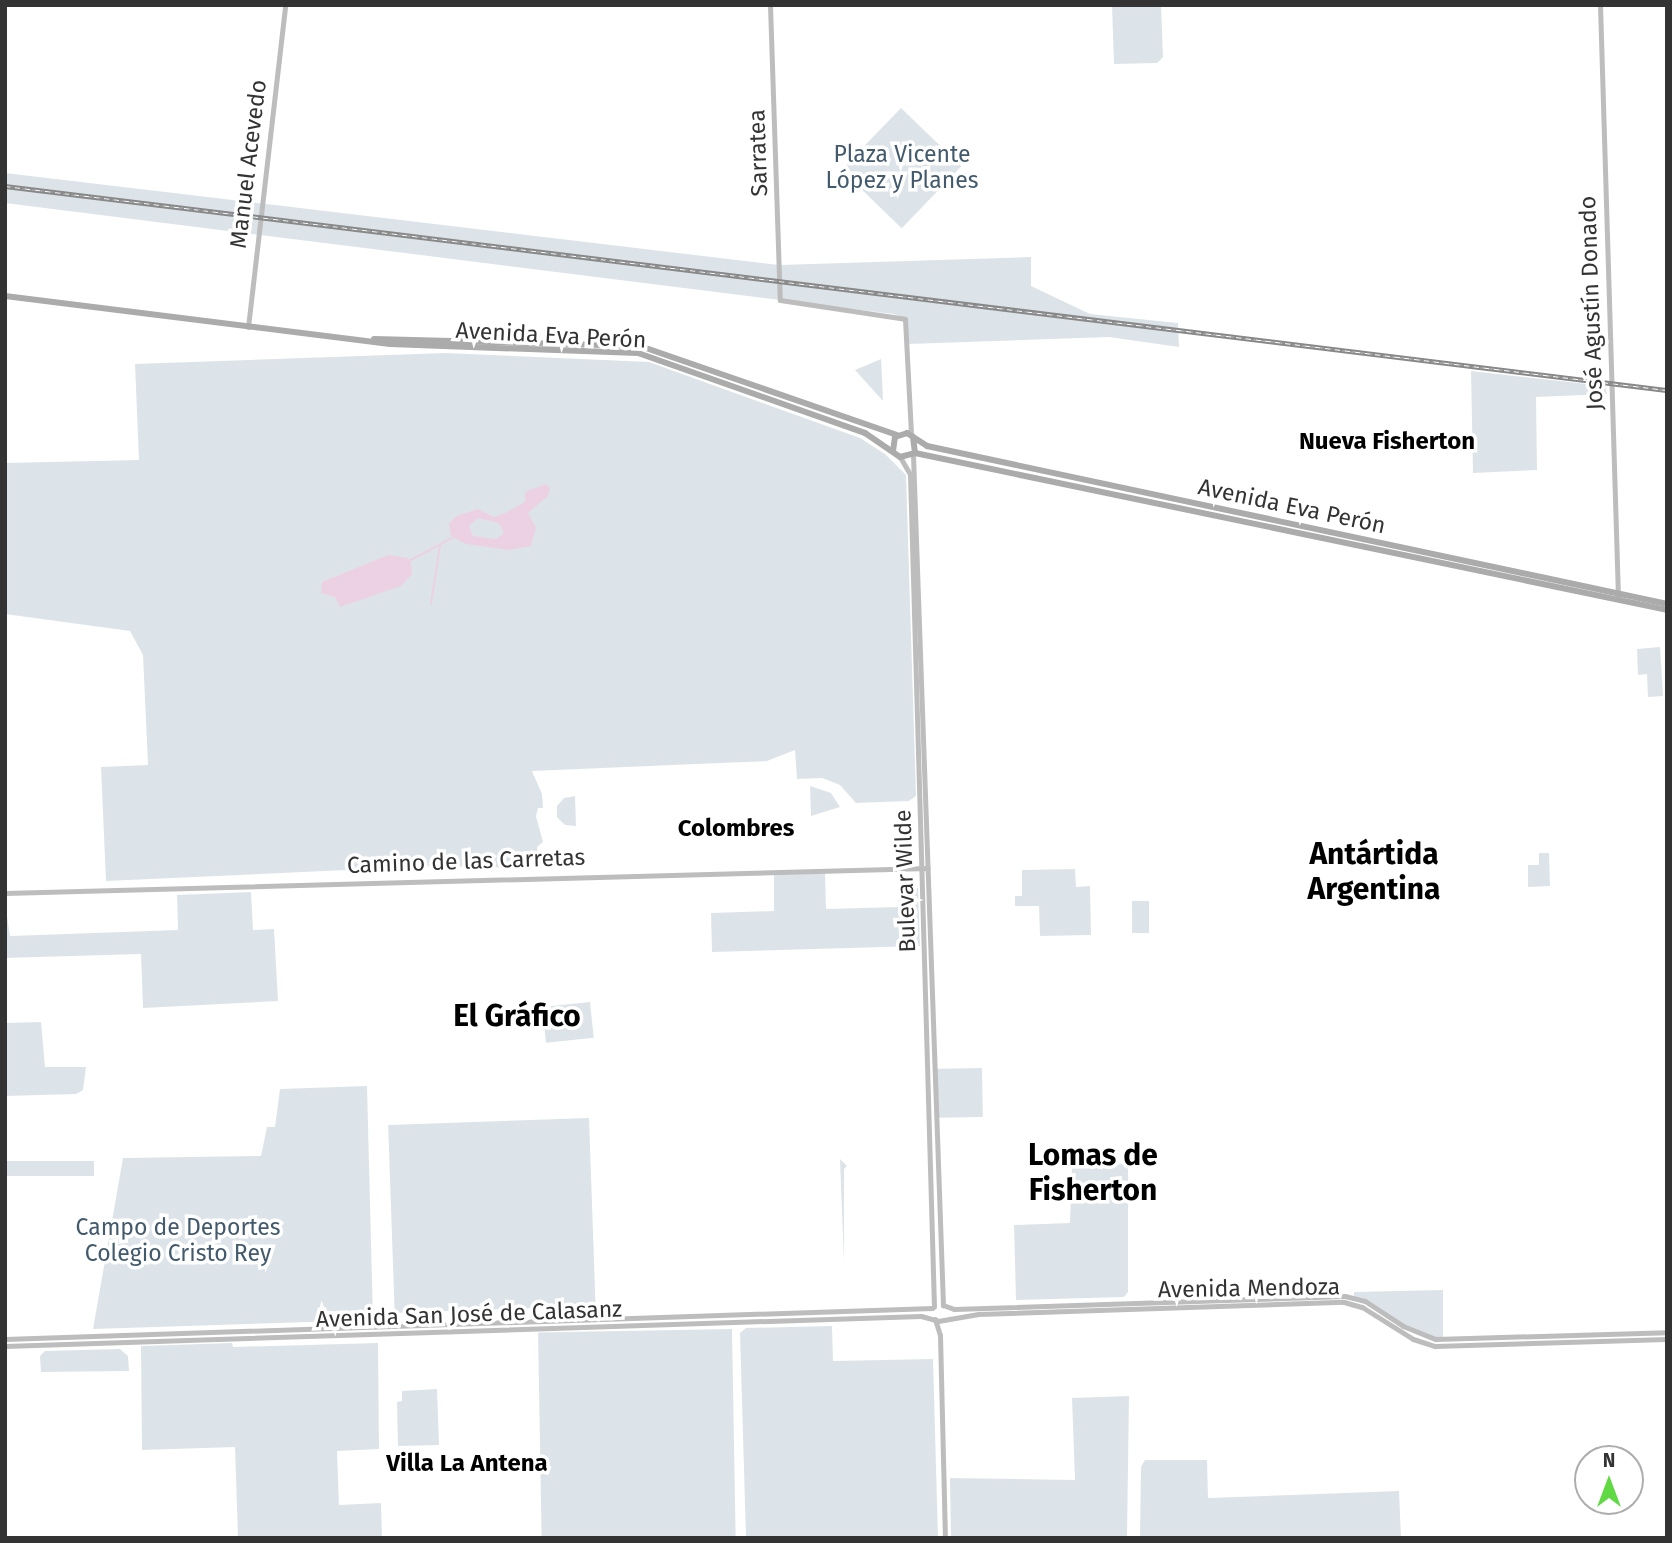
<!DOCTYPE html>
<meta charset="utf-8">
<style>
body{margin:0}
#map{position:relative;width:1672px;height:1543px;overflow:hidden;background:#fff;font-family:"Fira Sans",sans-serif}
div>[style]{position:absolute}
.green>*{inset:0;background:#dde4e9;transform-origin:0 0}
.water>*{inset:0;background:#ecd1e4}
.stream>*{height:2px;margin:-1px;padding:0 1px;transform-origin:1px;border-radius:1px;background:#ecd1e4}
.secondary>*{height:5px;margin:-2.5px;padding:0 2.5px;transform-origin:2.5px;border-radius:2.5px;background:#bdbdbd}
.primary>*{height:6px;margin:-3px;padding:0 3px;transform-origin:3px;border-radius:3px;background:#ababab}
.rail>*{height:4.5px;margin-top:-2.25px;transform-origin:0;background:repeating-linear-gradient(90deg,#fff 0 5px,#888 0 10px);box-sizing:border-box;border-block:2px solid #888}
span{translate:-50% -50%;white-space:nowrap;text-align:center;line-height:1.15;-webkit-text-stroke:7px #fff;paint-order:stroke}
.street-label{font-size:23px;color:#333}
.park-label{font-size:23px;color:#425a6c}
.neighbourhood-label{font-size:24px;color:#000;font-weight:700}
.district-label{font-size:30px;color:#000;font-weight:700}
.frame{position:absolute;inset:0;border:7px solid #333;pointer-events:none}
.north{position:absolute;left:1574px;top:1445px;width:70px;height:70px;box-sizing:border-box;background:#fff;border:2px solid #adadad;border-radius:50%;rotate:0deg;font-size:19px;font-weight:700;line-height:28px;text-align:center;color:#333}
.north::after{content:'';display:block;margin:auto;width:24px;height:32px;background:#60d945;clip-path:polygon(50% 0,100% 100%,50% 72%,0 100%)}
</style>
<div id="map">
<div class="green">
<i style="clip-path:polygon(1112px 5px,1161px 5px,1163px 57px,1157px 63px,1114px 64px)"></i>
<i style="left:901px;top:108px;width:84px;height:86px;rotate:44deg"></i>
<i style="clip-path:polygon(5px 173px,779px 265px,1031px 257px,1031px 286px,1090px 314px,1178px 323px,1179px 347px,1109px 337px,908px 344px,903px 317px,893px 314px,5px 203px)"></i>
<i style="clip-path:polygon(445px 353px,649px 362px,860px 438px,885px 454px,906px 475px,916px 796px,909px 801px,856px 803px,840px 785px,822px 778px,797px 779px,795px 750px,767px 761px,532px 771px,542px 794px,543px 808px,538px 808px,536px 816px,543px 842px,537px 847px,539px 868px,434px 866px,106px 881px,101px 767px,148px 765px,143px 655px,130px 631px,5px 614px,5px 463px,139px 460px,135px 364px)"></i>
<i style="clip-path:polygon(881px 359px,882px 376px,883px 401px,855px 370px)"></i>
<i style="clip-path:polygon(1471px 371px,1605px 386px,1607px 394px,1536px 397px,1537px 470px,1473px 473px)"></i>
<i style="clip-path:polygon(1660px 647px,1663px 696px,1648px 697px,1647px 674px,1638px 675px,1637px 649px)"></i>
<i style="clip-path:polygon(810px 786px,831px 793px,840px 807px,811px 816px)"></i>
<i style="clip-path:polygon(575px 796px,576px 826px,565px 825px,557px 817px,557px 806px,564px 798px)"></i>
<i style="clip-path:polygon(1539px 853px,1549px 853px,1550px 886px,1528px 887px,1528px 865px,1539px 865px)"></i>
<i style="clip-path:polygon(1075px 869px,1076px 887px,1090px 886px,1091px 935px,1040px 936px,1039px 906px,1015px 906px,1015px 896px,1022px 896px,1022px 870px)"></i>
<i style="clip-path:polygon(825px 873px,826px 909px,898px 907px,898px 888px,918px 888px,920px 946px,712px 952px,711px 913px,774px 911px,774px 874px)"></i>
<i style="clip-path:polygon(251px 892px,253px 930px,274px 929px,278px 1001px,143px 1008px,141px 954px,5px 958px,5px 903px,10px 936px,178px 930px,177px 895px)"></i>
<i style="left:1132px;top:901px;width:17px;height:32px"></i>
<i style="left:590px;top:1002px;width:36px;height:48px;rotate:84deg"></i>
<i style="clip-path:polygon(41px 1022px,45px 1067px,86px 1067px,83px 1090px,76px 1094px,5px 1096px,5px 1023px)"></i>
<i style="left:982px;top:1068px;width:49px;height:45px;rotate:89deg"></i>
<i style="clip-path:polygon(367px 1086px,373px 1320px,93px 1329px,123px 1158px,261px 1156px,267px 1127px,275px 1127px,280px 1089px)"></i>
<i style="left:589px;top:1118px;width:188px;height:201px;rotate:88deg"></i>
<i style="clip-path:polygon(840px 1159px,847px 1166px,844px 1169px,844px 1263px)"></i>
<i style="left:94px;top:1161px;width:15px;height:89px;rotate:90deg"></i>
<i style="clip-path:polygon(1128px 1164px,1128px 1292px,1124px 1297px,1016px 1300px,1014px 1225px,1070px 1223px,1072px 1165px)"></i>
<i style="clip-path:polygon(1443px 1290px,1443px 1339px,1425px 1336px,1354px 1297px,1354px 1292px)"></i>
<i style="clip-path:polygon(832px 1326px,833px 1361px,933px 1359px,938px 1538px,746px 1538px,740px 1333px,746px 1328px)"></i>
<i style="left:732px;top:1329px;width:209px;height:194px;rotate:89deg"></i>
<i style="clip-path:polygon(232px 1343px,233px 1347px,378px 1343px,379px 1449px,337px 1451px,339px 1505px,381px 1503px,382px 1538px,238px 1538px,235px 1447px,142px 1450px,141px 1346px)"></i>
<i style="clip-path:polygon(120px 1349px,128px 1356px,129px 1371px,41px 1372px,40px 1356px,45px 1351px)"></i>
<i style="clip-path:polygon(437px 1389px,439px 1445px,398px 1446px,397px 1402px,402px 1401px,402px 1391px)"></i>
<i style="clip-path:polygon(1129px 1396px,1127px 1538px,951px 1538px,950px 1478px,1075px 1480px,1072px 1398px)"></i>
<i style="clip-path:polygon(1145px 1460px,1207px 1460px,1208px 1498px,1399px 1491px,1401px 1538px,1140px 1538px,1141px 1467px)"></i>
</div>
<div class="water">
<i style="clip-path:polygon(evenodd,546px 484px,550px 488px,548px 496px,528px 513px,536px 528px,531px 546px,509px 550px,466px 544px,451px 536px,449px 524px,456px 516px,478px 509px,494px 517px,505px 513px,525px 502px,525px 492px,546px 484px,478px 518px,499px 523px,504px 533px,496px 539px,473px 536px,469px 526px,478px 518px)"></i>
<i style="clip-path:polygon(388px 555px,408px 558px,411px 564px,412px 574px,401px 586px,340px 607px,335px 597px,321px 593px,322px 582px)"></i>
</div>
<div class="stream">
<i style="left:409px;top:561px;width:49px;rotate:-28.1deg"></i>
<i style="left:431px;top:604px;width:59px;rotate:-81.2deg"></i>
</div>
<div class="secondary">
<i style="left:770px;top:5px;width:295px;rotate:88.1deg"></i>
<i style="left:780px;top:300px;width:126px;rotate:8.6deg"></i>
<i style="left:905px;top:319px;width:116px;rotate:87deg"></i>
<i style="left:1600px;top:5px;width:591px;rotate:88.26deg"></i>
<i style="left:248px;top:327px;width:324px;rotate:-83.4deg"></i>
<i style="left:913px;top:455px;width:851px;rotate:87.98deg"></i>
<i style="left:900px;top:457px;width:20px;rotate:60deg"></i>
<i style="left:910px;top:474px;width:833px;rotate:88.35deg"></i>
<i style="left:5px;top:893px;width:923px;rotate:-1.55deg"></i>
<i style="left:943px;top:1305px;width:12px;rotate:20deg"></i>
<i style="left:954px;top:1309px;width:391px;rotate:-1.9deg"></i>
<i style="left:1345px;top:1296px;width:21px;rotate:14deg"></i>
<i style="left:1365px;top:1301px;width:45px;rotate:33.3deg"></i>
<i style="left:1403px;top:1326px;width:35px;rotate:22deg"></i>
<i style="left:1436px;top:1339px;width:231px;rotate:-1.7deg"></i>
<i style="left:935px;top:1319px;width:17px;rotate:73deg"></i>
<i style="left:940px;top:1335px;width:203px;rotate:88.6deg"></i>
<i style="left:5px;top:1339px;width:928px;rotate:-1.92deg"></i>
<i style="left:5px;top:1346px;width:916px;rotate:-1.88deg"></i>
<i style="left:921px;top:1316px;width:18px;rotate:16deg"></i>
<i style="left:938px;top:1321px;width:41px;rotate:-9.9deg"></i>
<i style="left:978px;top:1314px;width:366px;rotate:-1.9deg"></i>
<i style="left:1344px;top:1302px;width:19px;rotate:16deg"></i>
<i style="left:1362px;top:1307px;width:60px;rotate:32.1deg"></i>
<i style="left:1413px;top:1339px;width:23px;rotate:18deg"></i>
<i style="left:1435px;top:1346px;width:232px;rotate:-1.7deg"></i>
</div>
<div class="primary">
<i style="left:5px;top:296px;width:388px;rotate:7.1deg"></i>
<i style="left:390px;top:344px;width:248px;rotate:2.1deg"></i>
<i style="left:638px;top:353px;width:241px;rotate:19.4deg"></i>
<i style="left:865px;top:433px;width:42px;rotate:34.4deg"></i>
<i style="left:900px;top:457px;width:16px;rotate:-15deg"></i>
<i style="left:915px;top:453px;width:16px;rotate:-97deg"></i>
<i style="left:374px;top:339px;width:266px;rotate:1.5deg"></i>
<i style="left:640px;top:346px;width:272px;rotate:19.1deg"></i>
<i style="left:893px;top:451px;width:14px;rotate:-82deg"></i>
<i style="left:895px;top:437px;width:13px;rotate:-18deg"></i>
<i style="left:907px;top:433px;width:24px;rotate:33deg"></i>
<i style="left:927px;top:446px;width:757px;rotate:12.05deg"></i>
<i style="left:915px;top:453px;width:768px;rotate:11.79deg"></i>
</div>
<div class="rail">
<i style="left:5px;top:186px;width:1674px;rotate:7deg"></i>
</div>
<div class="street-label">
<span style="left:758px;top:153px;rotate:-92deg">Sarratea</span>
<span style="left:248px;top:164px;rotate:-83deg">Manuel Acevedo</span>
<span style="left:1591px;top:303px;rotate:-92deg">José Agustín Donado</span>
<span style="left:551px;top:335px;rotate:3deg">Avenida Eva Perón</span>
<span style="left:1292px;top:506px;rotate:12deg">Avenida Eva Perón</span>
<span style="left:466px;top:861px;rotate:-2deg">Camino de las Carretas</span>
<span style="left:905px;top:881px;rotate:-92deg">Bulevar Wilde</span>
<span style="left:1249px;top:1288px;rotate:-1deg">Avenida Mendoza</span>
<span style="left:469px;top:1314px;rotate:-2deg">Avenida San José de Calasanz</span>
</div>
<div class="park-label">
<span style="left:902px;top:167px">Plaza Vicente<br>López y Planes</span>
<span style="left:178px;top:1240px">Campo de Deportes<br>Colegio Cristo Rey</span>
</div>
<div class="neighbourhood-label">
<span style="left:1387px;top:442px">Nueva Fisherton</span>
<span style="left:736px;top:829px">Colombres</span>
<span style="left:467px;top:1464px">Villa La Antena</span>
</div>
<div class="district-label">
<span style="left:1374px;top:871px">Antártida<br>Argentina</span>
<span style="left:517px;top:1016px">El Gráfico</span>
<span style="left:1093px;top:1172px">Lomas de<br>Fisherton</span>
</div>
<div class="frame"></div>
<div class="north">N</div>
</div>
